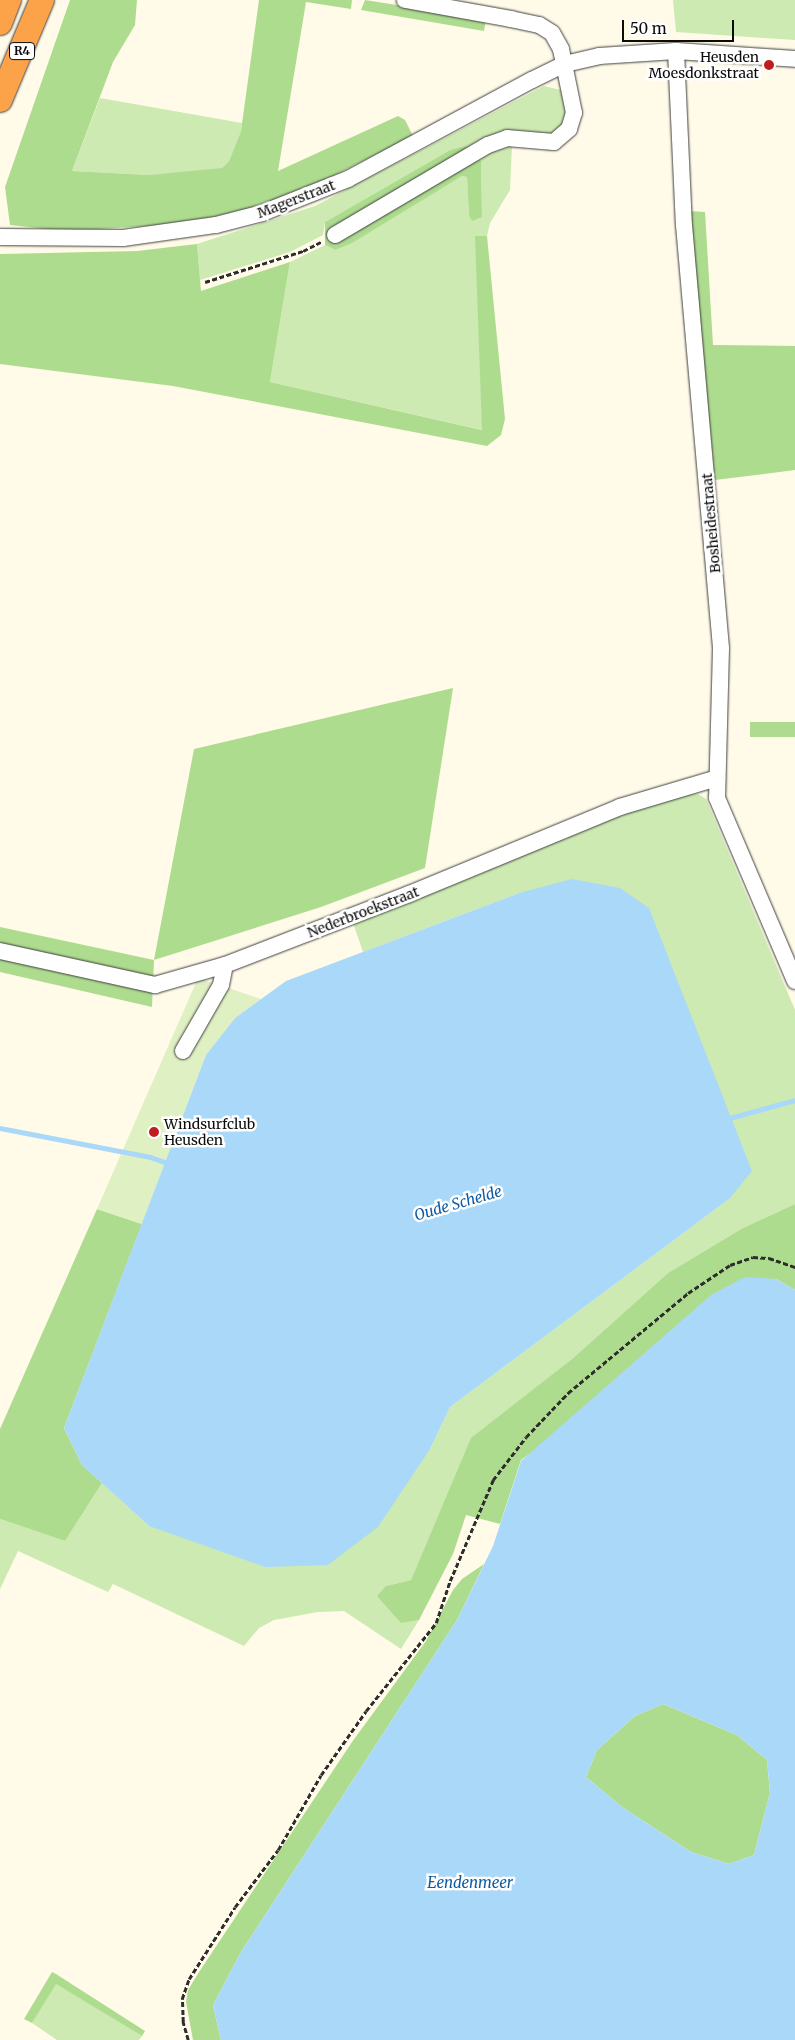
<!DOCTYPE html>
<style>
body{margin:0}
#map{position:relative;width:795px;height:2040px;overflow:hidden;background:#fffbe8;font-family:Merriweather,serif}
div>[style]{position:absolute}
.green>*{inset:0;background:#cceab1}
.forest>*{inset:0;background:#aedc8f;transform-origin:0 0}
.pitch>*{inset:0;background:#dff1c3}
.water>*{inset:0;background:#aad8f9}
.stream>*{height:4.5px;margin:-2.25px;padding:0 2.25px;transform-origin:2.25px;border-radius:2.25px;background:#aad8f9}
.path>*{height:2.5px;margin-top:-1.25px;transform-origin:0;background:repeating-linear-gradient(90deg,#2d2d2d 0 5px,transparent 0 7.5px)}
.roads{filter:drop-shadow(0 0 1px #3e3e3e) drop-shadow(0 0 1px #3e3e3e)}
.minor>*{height:16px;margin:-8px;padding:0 8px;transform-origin:8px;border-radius:8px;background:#fff}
.highway>*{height:24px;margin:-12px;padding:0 12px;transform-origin:12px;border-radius:12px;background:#fca349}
.dots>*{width:14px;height:14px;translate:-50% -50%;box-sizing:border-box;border:2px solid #fff;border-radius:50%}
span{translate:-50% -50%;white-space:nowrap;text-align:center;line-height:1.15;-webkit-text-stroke:5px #fff;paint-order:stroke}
.shield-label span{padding:1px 4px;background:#fff;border:1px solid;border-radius:4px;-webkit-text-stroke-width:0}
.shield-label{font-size:12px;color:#0b0b0b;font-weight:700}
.poi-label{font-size:14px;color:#0b0b0b}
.right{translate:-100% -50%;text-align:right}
.left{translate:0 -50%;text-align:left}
.street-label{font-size:14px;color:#0b0b0b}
.water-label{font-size:15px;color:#0f5ba1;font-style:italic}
.scale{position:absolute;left:622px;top:20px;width:112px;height:22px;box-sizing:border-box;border:2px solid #0b0b0b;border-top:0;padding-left:6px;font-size:15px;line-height:18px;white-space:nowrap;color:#0b0b0b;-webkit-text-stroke:4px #fff;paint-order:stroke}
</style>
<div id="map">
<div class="green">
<i style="clip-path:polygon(673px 0,795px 0,795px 40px,676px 32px)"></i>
<i style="clip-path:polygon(544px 86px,561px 90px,570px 106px,561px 133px,471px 151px,450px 150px,325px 222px,323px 235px,290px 252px,200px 280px,197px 244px,315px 206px)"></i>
<i style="clip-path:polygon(100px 98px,242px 123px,241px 131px,229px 161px,222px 168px,212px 171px,150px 175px,72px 171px)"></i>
<i style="clip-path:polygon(512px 146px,510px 190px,490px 223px,487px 236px,476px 236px,483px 430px,270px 382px,290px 262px,325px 245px,335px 250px,462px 176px,467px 177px,469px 216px,482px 217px,481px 161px,476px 156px)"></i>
<i style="clip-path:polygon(698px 794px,706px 799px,795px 1010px,795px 1204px,741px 1229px,668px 1273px,572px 1359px,472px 1438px,411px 1580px,386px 1586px,401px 1623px,419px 1620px,401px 1649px,344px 1611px,318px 1612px,274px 1620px,259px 1628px,244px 1646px,113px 1584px,108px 1592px,18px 1551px,0 1589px,0 1519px,65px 1541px,102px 1483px,149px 1526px,430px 1449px,450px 1407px,729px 1199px,519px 893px,363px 952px,353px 923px,606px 820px,679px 795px)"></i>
<i style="clip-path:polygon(55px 1983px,142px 2036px,139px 2040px,57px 2040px,32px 2023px)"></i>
</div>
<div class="forest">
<i style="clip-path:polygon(70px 0,137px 0,135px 25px,113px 62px,72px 171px,150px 175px,222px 168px,229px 161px,241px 131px,259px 0,352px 0,351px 9px,306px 2px,278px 171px,398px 116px,405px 120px,413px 136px,327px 179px,262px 205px,209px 218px,149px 226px,65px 231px,10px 225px,5px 187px)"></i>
<i style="clip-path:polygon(365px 0,486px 19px,484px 31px,361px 10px)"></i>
<i style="clip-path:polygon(466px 146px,481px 161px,482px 217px,472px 221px,469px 215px,467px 177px,462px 176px,352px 243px,335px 250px,325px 245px,325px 222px,450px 150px)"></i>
<i style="clip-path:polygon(689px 211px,705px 212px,713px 345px,795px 346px,795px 470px,715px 480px)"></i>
<i style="clip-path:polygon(475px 236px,487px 236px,505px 419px,501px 435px,487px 446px,173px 386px,0 364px,0 254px,137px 251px,197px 244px,201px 291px,290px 262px,270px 382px,482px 430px)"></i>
<i style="clip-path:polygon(453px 688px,425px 868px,321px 907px,154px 960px,152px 1007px,0 972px,0 927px,154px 960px,194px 749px)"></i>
<i style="left:795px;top:722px;width:15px;height:45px;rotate:90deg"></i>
<i style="clip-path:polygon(795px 1204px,795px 1290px,776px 1279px,521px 1460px,500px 1524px,466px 1515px,453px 1554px,419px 1620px,401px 1623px,377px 1596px,386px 1586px,411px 1580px,471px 1438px,572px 1359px,668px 1273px,741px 1229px)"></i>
<i style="clip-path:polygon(97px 1209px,142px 1224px,64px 1428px,82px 1465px,102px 1483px,65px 1541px,0 1519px,0 1429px)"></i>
<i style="clip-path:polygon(484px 1564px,457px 1620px,241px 1952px,213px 2005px,221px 2040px,193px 2040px,186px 2002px,188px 1990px,199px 1972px,352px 1742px,426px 1641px,453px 1590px,462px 1579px)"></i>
<i style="clip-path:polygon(663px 1704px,737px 1735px,767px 1760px,770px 1793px,754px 1855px,729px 1864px,691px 1852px,622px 1807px,586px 1777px,597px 1750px,635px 1716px)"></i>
<i style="clip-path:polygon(52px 1972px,56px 1974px,145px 2031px,142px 2036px,56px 1984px,32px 2023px,24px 2019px)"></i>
</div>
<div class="pitch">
<i style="clip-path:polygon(198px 978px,261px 999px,235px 1018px,206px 1055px,142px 1224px,97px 1209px)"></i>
</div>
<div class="water">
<i style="clip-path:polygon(572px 879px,620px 888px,649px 908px,752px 1171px,729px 1199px,450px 1407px,430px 1449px,378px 1527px,328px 1565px,265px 1567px,149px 1526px,82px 1465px,64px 1428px,206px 1055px,235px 1018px,286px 981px,519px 893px)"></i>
<i style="clip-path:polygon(evenodd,745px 1277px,776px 1279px,795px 1290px,795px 2040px,221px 2040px,213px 2005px,241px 1952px,457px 1620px,493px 1546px,521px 1461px,711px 1295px,745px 1277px,663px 1704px,737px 1735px,767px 1760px,770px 1793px,754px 1855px,729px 1864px,691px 1852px,622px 1807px,586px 1777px,597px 1750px,635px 1716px,663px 1704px)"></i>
</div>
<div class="stream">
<i style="left:726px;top:1119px;width:72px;rotate:-15.4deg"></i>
<i style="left:0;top:1128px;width:153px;rotate:10.9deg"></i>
<i style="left:150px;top:1157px;width:21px;rotate:19deg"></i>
</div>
<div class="path">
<i style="left:205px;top:282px;width:103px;rotate:-17.6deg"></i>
<i style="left:303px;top:251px;width:22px;rotate:-27deg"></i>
<i style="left:188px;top:2040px;width:19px;rotate:-106deg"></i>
<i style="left:183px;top:2022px;width:23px;rotate:-92deg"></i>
<i style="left:182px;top:1999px;width:21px;rotate:-71deg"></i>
<i style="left:189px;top:1979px;width:85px;rotate:-57.4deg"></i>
<i style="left:235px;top:1907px;width:71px;rotate:-53deg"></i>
<i style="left:278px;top:1850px;width:86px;rotate:-60.2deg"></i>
<i style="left:321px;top:1775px;width:78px;rotate:-54.9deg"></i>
<i style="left:366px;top:1711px;width:112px;rotate:-51.5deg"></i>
<i style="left:436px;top:1623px;width:44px;rotate:-71.6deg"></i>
<i style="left:450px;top:1581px;width:110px;rotate:-66.9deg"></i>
<i style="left:493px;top:1480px;width:54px;rotate:-52.5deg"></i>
<i style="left:526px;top:1437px;width:61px;rotate:-46.3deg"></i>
<i style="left:568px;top:1393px;width:156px;rotate:-39.8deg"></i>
<i style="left:688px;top:1293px;width:50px;rotate:-33.7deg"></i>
<i style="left:730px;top:1265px;width:24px;rotate:-19deg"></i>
<i style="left:753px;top:1257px;width:16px;rotate:4deg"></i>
<i style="left:769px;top:1258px;width:28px;rotate:19deg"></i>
</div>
<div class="roads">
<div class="minor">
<i style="left:676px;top:51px;width:174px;rotate:87.4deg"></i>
<i style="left:684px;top:225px;width:425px;rotate:85deg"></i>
<i style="left:721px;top:648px;width:150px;rotate:91.5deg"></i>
<i style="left:717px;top:798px;width:199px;rotate:66.9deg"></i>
<i style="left:335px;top:235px;width:178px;rotate:-30.5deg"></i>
<i style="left:488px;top:145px;width:20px;rotate:-20deg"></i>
<i style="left:507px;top:138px;width:47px;rotate:4.9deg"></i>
<i style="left:554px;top:142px;width:20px;rotate:-41deg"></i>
<i style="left:569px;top:129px;width:17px;rotate:-73deg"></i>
<i style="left:574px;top:113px;width:65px;rotate:-101.5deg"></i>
<i style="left:561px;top:49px;width:18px;rotate:-119deg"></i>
<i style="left:552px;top:33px;width:15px;rotate:-148deg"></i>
<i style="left:539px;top:25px;width:29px;rotate:-168deg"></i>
<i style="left:511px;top:19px;width:108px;rotate:-169.8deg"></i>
<i style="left:0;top:237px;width:123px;rotate:0.5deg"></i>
<i style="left:123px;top:238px;width:94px;rotate:-8deg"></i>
<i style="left:216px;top:225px;width:48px;rotate:-14.6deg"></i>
<i style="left:262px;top:213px;width:92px;rotate:-21.6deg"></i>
<i style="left:348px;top:179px;width:209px;rotate:-28.3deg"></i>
<i style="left:532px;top:80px;width:37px;rotate:-26deg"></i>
<i style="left:565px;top:64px;width:35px;rotate:-13deg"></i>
<i style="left:599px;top:56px;width:77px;rotate:-3.7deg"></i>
<i style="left:676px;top:51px;width:119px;rotate:3.8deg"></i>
<i style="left:0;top:951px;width:159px;rotate:12.4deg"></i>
<i style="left:155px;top:985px;width:73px;rotate:-15.9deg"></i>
<i style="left:225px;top:965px;width:197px;rotate:-21.1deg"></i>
<i style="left:409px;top:894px;width:228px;rotate:-22.4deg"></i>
<i style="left:620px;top:807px;width:101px;rotate:-16.6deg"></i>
<i style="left:183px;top:1051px;width:76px;rotate:-60.1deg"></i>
<i style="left:221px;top:985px;width:20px;rotate:-79deg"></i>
</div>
<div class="highway">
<i style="left:0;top:23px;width:25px;rotate:-69deg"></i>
<i style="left:0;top:100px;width:108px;rotate:-67.2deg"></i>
</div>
</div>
<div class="dots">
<i style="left:769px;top:65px;background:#c01d1e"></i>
<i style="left:154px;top:1132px;background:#c01d1e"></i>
</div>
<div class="shield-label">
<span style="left:22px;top:51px">R4</span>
</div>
<div class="poi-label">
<span class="right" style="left:759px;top:65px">Heusden<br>Moesdonkstraat</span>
<span class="left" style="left:164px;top:1132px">Windsurfclub<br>Heusden</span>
</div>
<div class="street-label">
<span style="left:296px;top:199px;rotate:-21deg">Magerstraat</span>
<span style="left:711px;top:523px;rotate:-95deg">Bosheidestraat</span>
<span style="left:363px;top:912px;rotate:-21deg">Nederbroekstraat</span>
</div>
<div class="water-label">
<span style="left:458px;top:1203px;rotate:-16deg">Oude Schelde</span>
<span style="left:470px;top:1883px">Eendenmeer</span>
</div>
<div class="scale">50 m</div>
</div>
